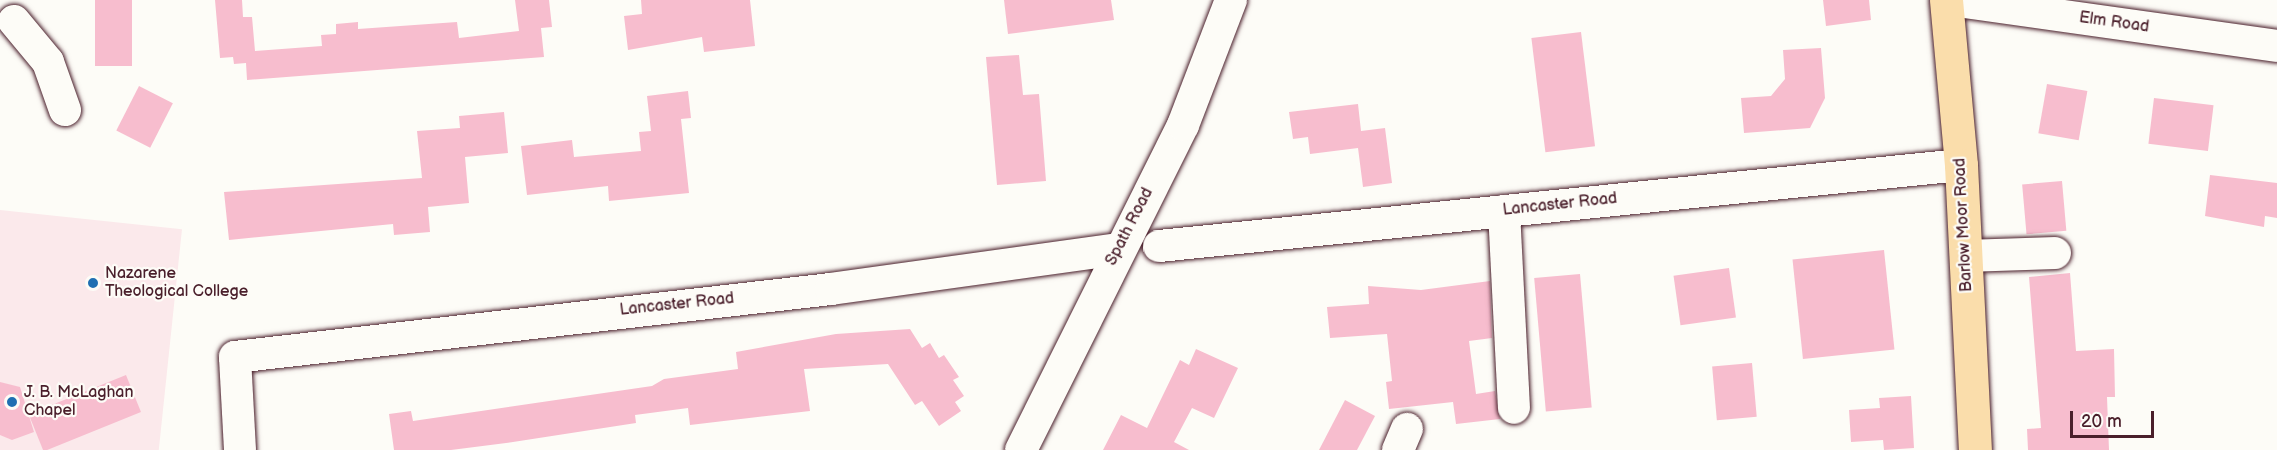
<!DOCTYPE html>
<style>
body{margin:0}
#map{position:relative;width:2277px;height:450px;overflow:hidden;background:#fdfcf7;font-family:"Balsamiq Sans",sans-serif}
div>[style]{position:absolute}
.built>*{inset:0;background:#fbe9eb;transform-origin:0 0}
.building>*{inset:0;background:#f7bdce;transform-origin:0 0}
.roads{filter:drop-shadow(0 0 2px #4a1f2b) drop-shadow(0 0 2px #4a1f2b)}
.minor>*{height:32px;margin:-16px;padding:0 16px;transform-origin:16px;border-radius:16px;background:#fdfcf7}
.major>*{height:33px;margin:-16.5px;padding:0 16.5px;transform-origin:16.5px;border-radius:16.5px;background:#faddab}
.dots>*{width:16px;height:16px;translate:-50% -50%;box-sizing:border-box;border:3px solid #fdfcf7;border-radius:50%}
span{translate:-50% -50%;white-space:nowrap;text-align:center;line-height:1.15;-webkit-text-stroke:4.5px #fdfcf7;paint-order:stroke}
.street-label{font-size:16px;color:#4a1f2b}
.poi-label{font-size:16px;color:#4a1f2b}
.left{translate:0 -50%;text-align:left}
.scale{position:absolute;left:2070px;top:411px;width:84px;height:27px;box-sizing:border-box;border:3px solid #4a1f2b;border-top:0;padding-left:8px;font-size:18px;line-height:21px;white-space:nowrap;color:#4a1f2b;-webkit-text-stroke:4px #fdfcf7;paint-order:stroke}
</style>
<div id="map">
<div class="built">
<i style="left:0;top:210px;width:183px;height:240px;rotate:6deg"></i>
</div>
<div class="building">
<i style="left:95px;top:0;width:37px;height:66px"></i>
<i style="clip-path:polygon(215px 0,242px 0,243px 17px,252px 17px,255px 51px,322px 46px,321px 35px,336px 34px,336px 24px,358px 22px,358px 29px,457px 22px,459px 38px,519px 31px,515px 0,549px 0,552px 27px,541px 28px,544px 57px,247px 80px,246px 63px,234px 64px,233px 57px,220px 58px)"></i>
<i style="clip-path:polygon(641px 0,750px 0,755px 46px,704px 52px,702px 37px,628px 50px,624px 16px,642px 14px)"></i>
<i style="clip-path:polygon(1004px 0,1111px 0,1114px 20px,1008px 34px)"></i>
<i style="clip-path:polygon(1823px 0,1869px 0,1871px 20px,1826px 26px)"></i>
<i style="left:1581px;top:32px;width:115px;height:50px;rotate:83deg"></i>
<i style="clip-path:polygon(1821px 48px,1825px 98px,1810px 128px,1744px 133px,1741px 98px,1771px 96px,1785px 79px,1783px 50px)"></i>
<i style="clip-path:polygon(1019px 55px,1023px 95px,1039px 94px,1046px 181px,997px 185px,986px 57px)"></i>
<i style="left:2047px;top:84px;width:41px;height:50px;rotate:10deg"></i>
<i style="left:139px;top:86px;width:38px;height:50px;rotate:27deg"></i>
<i style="clip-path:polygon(688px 91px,691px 118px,681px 119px,689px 193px,609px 201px,608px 186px,527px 195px,521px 146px,572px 140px,574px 157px,641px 151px,639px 132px,651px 131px,647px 96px)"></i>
<i style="left:2154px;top:98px;width:60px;height:46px;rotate:7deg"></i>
<i style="clip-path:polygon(1358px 104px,1361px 131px,1385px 128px,1392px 183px,1363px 187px,1358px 148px,1310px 154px,1308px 137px,1293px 139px,1289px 112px)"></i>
<i style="clip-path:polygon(504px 112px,508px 153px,465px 157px,469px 203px,428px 207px,430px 232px,394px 235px,393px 224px,229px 240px,224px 192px,422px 178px,417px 131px,460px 128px,459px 116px)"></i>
<i style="clip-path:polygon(2210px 175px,2277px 183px,2277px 218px,2265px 216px,2264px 227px,2205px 216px)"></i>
<i style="left:2062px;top:181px;width:50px;height:40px;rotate:85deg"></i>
<i style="left:1884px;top:250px;width:100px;height:92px;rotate:84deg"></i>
<i style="left:1729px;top:268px;width:50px;height:56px;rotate:82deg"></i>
<i style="clip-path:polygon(2070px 273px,2076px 351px,2114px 349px,2115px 397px,2107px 397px,2109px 450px,2028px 450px,2027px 429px,2041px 428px,2029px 277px)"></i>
<i style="left:1580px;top:274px;width:134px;height:46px;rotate:85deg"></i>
<i style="clip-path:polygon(1490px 281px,1492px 338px,1469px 341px,1476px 394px,1495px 391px,1500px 419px,1456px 424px,1453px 402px,1389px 409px,1386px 382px,1392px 381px,1387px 334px,1330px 338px,1327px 307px,1369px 304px,1368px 286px,1421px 290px)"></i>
<i style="clip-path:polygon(910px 329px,922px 348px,930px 343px,939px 358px,944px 355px,959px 377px,953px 380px,964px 396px,955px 402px,961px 411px,939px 426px,922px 401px,915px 405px,888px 364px,804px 369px,810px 411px,690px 425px,688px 408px,635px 415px,636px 423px,513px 442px,451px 450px,394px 450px,389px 414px,411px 411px,413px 421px,652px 386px,664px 379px,738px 369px,736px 352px,836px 334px)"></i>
<i style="clip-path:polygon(1196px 349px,1238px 368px,1214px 418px,1192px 408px,1174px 442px,1189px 450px,1103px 450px,1121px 415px,1147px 428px,1180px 360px,1189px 365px)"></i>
<i style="left:1752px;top:363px;width:54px;height:40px;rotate:85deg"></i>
<i style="left:126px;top:375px;width:40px;height:105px;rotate:68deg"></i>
<i style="clip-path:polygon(0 382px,20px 387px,34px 432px,12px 440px,0 435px)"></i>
<i style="clip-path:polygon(1911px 396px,1914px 448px,1884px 450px,1883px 440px,1851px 442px,1849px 410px,1880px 408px,1879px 398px)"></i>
<i style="clip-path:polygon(1345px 400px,1375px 416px,1357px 450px,1319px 450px)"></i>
</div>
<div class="roads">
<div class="minor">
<i style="left:1950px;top:0;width:330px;rotate:8deg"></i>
<i style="left:14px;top:21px;width:53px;rotate:50.3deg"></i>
<i style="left:48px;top:62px;width:51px;rotate:70.5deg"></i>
<i style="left:1504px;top:211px;width:197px;rotate:87.1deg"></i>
<i style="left:1159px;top:246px;width:806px;rotate:-5.77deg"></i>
<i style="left:1966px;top:256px;width:89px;rotate:-1.9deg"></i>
<i style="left:240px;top:450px;width:93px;rotate:-93.1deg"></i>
<i style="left:235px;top:357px;width:600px;rotate:-6.51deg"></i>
<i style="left:831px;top:289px;width:290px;rotate:-7.9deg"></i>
<i style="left:1021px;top:450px;width:363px;rotate:-63.5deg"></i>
<i style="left:1183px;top:125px;width:134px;rotate:-69deg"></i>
<i style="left:1398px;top:450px;width:23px;rotate:-67deg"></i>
</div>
<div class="major">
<i style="left:1946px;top:0;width:166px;rotate:84.8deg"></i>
<i style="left:1961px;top:165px;width:285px;rotate:87.2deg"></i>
</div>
</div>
<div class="dots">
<i style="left:93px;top:283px;background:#1f6fb2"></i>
<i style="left:12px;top:402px;background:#1f6fb2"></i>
</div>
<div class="street-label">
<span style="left:2114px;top:23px;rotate:8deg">Elm Road</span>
<span style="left:1560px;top:205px;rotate:-6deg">Lancaster Road</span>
<span style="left:1964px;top:225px;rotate:-93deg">Barlow Moor Road</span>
<span style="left:1130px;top:227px;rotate:-63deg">Spath Road</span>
<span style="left:677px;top:305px;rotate:-6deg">Lancaster Road</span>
</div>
<div class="poi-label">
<span class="left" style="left:105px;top:283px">Nazarene<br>Theological College</span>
<span class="left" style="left:24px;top:402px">J. B. McLaghan<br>Chapel</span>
</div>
<div class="scale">20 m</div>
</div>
